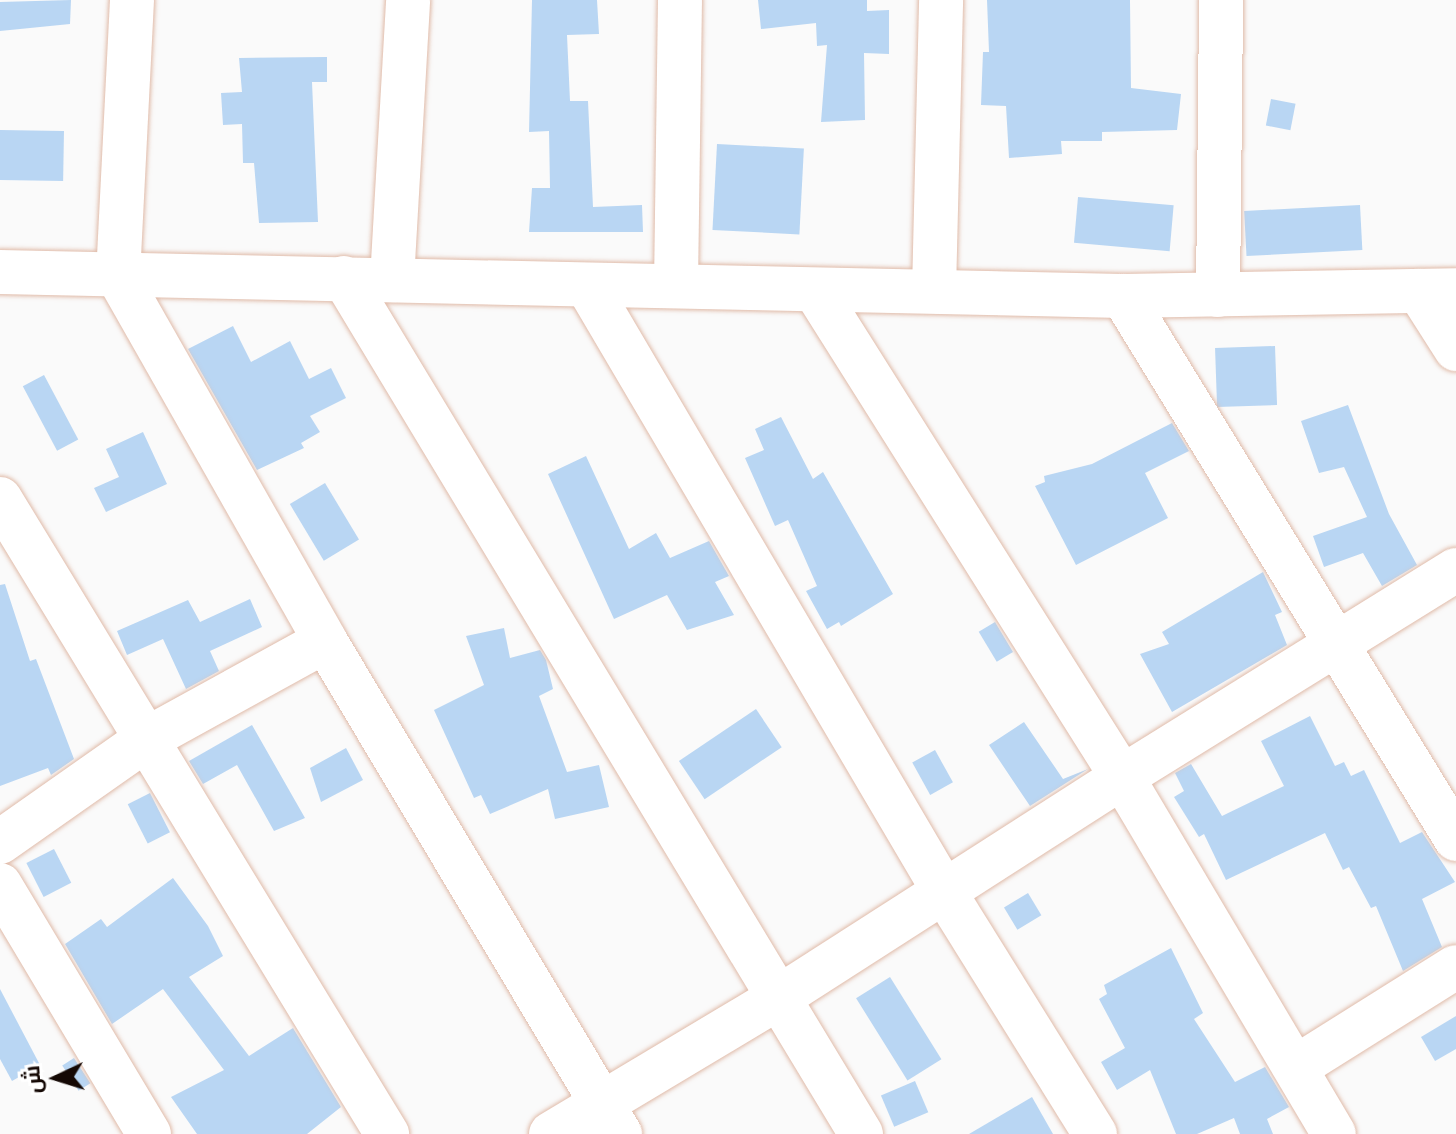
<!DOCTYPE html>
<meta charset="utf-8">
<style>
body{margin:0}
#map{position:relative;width:1456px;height:1134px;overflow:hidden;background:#fafafa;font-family:Inter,Cairo,sans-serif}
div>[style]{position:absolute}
.building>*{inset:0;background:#b9d6f3;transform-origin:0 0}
.roads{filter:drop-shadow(0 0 2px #e0bba9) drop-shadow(0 0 2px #e0bba9)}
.minor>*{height:44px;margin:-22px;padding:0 22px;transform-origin:22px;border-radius:22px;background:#fff}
span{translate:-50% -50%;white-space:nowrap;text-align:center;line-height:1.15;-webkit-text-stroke:6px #fff;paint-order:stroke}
.north{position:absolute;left:16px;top:1038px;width:80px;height:80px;-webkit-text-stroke:6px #fff;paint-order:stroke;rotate:266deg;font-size:22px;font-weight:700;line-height:32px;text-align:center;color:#140804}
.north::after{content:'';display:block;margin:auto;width:28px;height:36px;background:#140804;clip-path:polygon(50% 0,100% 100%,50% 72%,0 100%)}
</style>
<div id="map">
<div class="building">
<i style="clip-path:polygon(71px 0,70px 24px,0 31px,0 2px)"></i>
<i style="clip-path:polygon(532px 0,597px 0,599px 34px,567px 35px,570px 101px,588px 101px,593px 207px,642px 205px,643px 232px,529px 232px,532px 188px,550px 188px,549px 131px,529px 132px)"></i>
<i style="clip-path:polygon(758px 0,867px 0,867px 11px,889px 10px,889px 54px,864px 53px,865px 120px,821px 122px,827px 45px,817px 46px,816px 23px,761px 29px)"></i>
<i style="clip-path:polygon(987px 0,1130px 0,1131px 88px,1181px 94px,1177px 130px,1102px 132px,1102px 141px,1061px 141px,1062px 154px,1009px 158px,1006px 106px,981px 105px,983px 52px,989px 52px)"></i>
<i style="clip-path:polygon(327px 57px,327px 82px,312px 82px,318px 222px,259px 223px,254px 163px,243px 163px,242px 124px,223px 125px,221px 93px,242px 92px,239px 58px)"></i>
<i style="left:1271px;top:99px;width:25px;height:27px;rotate:11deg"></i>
<i style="left:0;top:130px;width:64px;height:50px;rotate:1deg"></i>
<i style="left:717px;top:144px;width:87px;height:86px;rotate:3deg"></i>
<i style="left:1078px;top:197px;width:96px;height:46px;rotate:5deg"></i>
<i style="left:1360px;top:205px;width:45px;height:116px;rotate:87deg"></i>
<i style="clip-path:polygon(233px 326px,251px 362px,290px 341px,309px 379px,331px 368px,346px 398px,310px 416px,320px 432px,301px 443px,304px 448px,257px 470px,188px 349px)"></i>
<i style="left:1275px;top:346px;width:59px;height:60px;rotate:88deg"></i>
<i style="left:44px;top:375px;width:73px;height:24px;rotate:62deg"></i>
<i style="clip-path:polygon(1348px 405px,1389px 514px,1417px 565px,1382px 586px,1363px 553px,1324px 567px,1313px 536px,1367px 517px,1344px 467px,1319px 473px,1301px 421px)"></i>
<i style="clip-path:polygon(781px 417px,813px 479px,823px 472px,893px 594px,841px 626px,839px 622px,827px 629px,806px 591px,817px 586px,788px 520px,775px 526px,745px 458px,764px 450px,755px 429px)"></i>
<i style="clip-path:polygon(1172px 423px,1189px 451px,1145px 473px,1168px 518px,1076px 565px,1035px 486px,1045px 482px,1044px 476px,1092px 464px)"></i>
<i style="clip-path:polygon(143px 432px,167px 484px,106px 512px,94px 488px,119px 477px,106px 449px)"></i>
<i style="clip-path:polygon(586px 456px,629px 549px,656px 533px,670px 558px,709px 541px,729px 576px,715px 582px,734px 615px,687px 630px,667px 595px,614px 619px,548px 474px)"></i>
<i style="left:325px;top:483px;width:66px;height:41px;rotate:59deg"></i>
<i style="clip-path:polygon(1263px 572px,1282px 612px,1275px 615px,1287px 645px,1172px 712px,1140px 654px,1169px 644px,1162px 632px)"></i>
<i style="clip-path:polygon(5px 584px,30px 661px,36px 659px,74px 759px,51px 775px,48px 768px,0 786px,0 585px)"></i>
<i style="clip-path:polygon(250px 599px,262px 627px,210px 651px,219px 671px,186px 689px,163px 639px,127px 655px,117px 631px,188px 600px,200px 622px)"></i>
<i style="left:995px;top:622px;width:35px;height:19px;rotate:59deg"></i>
<i style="clip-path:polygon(504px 628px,510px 658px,540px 650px,546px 660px,553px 689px,539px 696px,567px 772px,599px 765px,609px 807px,555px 819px,548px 789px,490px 814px,481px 795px,474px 798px,434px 710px,484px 685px,466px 636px)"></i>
<i style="left:756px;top:709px;width:46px;height:93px;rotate:56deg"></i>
<i style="clip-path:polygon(1310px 716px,1335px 766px,1344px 762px,1351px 776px,1364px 770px,1400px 843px,1422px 832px,1455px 882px,1422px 899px,1442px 947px,1403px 971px,1376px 906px,1371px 908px,1349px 867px,1343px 870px,1325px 833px,1226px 880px,1204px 834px,1199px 837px,1174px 797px,1184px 791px,1175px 773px,1191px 764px,1222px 816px,1284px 786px,1261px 741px)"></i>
<i style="clip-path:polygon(1024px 722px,1063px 779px,1088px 769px,1030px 806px,989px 745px)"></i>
<i style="clip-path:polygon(252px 725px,305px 818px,274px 831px,237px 765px,203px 784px,189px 761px)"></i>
<i style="clip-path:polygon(346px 748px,363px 780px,321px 802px,310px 768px)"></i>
<i style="left:935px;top:750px;width:37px;height:26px;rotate:61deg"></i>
<i style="left:150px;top:793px;width:44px;height:25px;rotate:63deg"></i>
<i style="left:54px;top:849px;width:38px;height:31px;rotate:63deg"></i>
<i style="clip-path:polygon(173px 878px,208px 926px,223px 956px,189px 977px,249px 1056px,293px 1028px,341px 1107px,307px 1134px,197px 1134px,171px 1097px,224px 1070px,163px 989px,112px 1024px,65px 944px,101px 919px,107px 927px)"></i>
<i style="left:1028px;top:893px;width:26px;height:28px;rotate:59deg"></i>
<i style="clip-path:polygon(1171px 948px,1203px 1013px,1194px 1019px,1235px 1082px,1265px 1067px,1289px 1107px,1267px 1119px,1273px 1134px,1240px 1134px,1234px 1118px,1197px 1134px,1176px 1134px,1150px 1070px,1117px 1090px,1101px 1062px,1125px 1048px,1099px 999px,1107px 994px,1104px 985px)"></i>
<i style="left:890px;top:977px;width:97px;height:40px;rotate:58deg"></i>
<i style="clip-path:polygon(0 989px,40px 1065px,12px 1081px,0 1059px)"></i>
<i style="clip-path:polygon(1456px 1016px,1456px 1049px,1435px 1061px,1421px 1037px)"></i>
<i style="left:74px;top:1058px;width:30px;height:14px;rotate:57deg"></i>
<i style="left:915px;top:1081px;width:34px;height:37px;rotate:67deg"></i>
<i style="clip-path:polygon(1032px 1097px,1053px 1134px,969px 1134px)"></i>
</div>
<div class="roads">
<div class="minor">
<i style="left:132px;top:0;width:276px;rotate:92.9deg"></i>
<i style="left:118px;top:276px;width:420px;rotate:60.4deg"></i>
<i style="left:325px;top:641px;width:575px;rotate:59.1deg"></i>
<i style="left:0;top:272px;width:1123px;rotate:1.22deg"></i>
<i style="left:1123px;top:296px;width:333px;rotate:-1deg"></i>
<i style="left:344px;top:278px;width:1000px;rotate:58.87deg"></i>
<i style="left:392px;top:280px;width:280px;rotate:-86.7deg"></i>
<i style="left:587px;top:285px;width:706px;rotate:59.51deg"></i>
<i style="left:945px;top:893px;width:284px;rotate:58.1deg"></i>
<i style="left:676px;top:285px;width:285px;rotate:-89.2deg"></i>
<i style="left:815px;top:290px;width:576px;rotate:57.77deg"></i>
<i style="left:1122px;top:777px;width:415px;rotate:59.3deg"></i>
<i style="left:934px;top:291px;width:291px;rotate:-88.6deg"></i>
<i style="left:1419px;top:291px;width:69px;rotate:57.5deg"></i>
<i style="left:1218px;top:295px;width:295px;rotate:-89.4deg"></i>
<i style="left:1123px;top:296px;width:637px;rotate:58.48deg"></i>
<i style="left:0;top:499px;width:744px;rotate:58.64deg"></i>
<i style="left:0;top:842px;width:177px;rotate:-35.1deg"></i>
<i style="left:145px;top:740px;width:205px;rotate:-28.8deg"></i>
<i style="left:0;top:885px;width:290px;rotate:59.1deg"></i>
<i style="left:1298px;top:1066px;width:186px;rotate:-32.1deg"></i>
<i style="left:551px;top:1134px;width:265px;rotate:-30.9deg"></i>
<i style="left:778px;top:998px;width:409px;rotate:-32.7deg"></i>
<i style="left:1122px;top:777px;width:393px;rotate:-31.8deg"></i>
</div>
</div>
<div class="north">ش</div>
</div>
